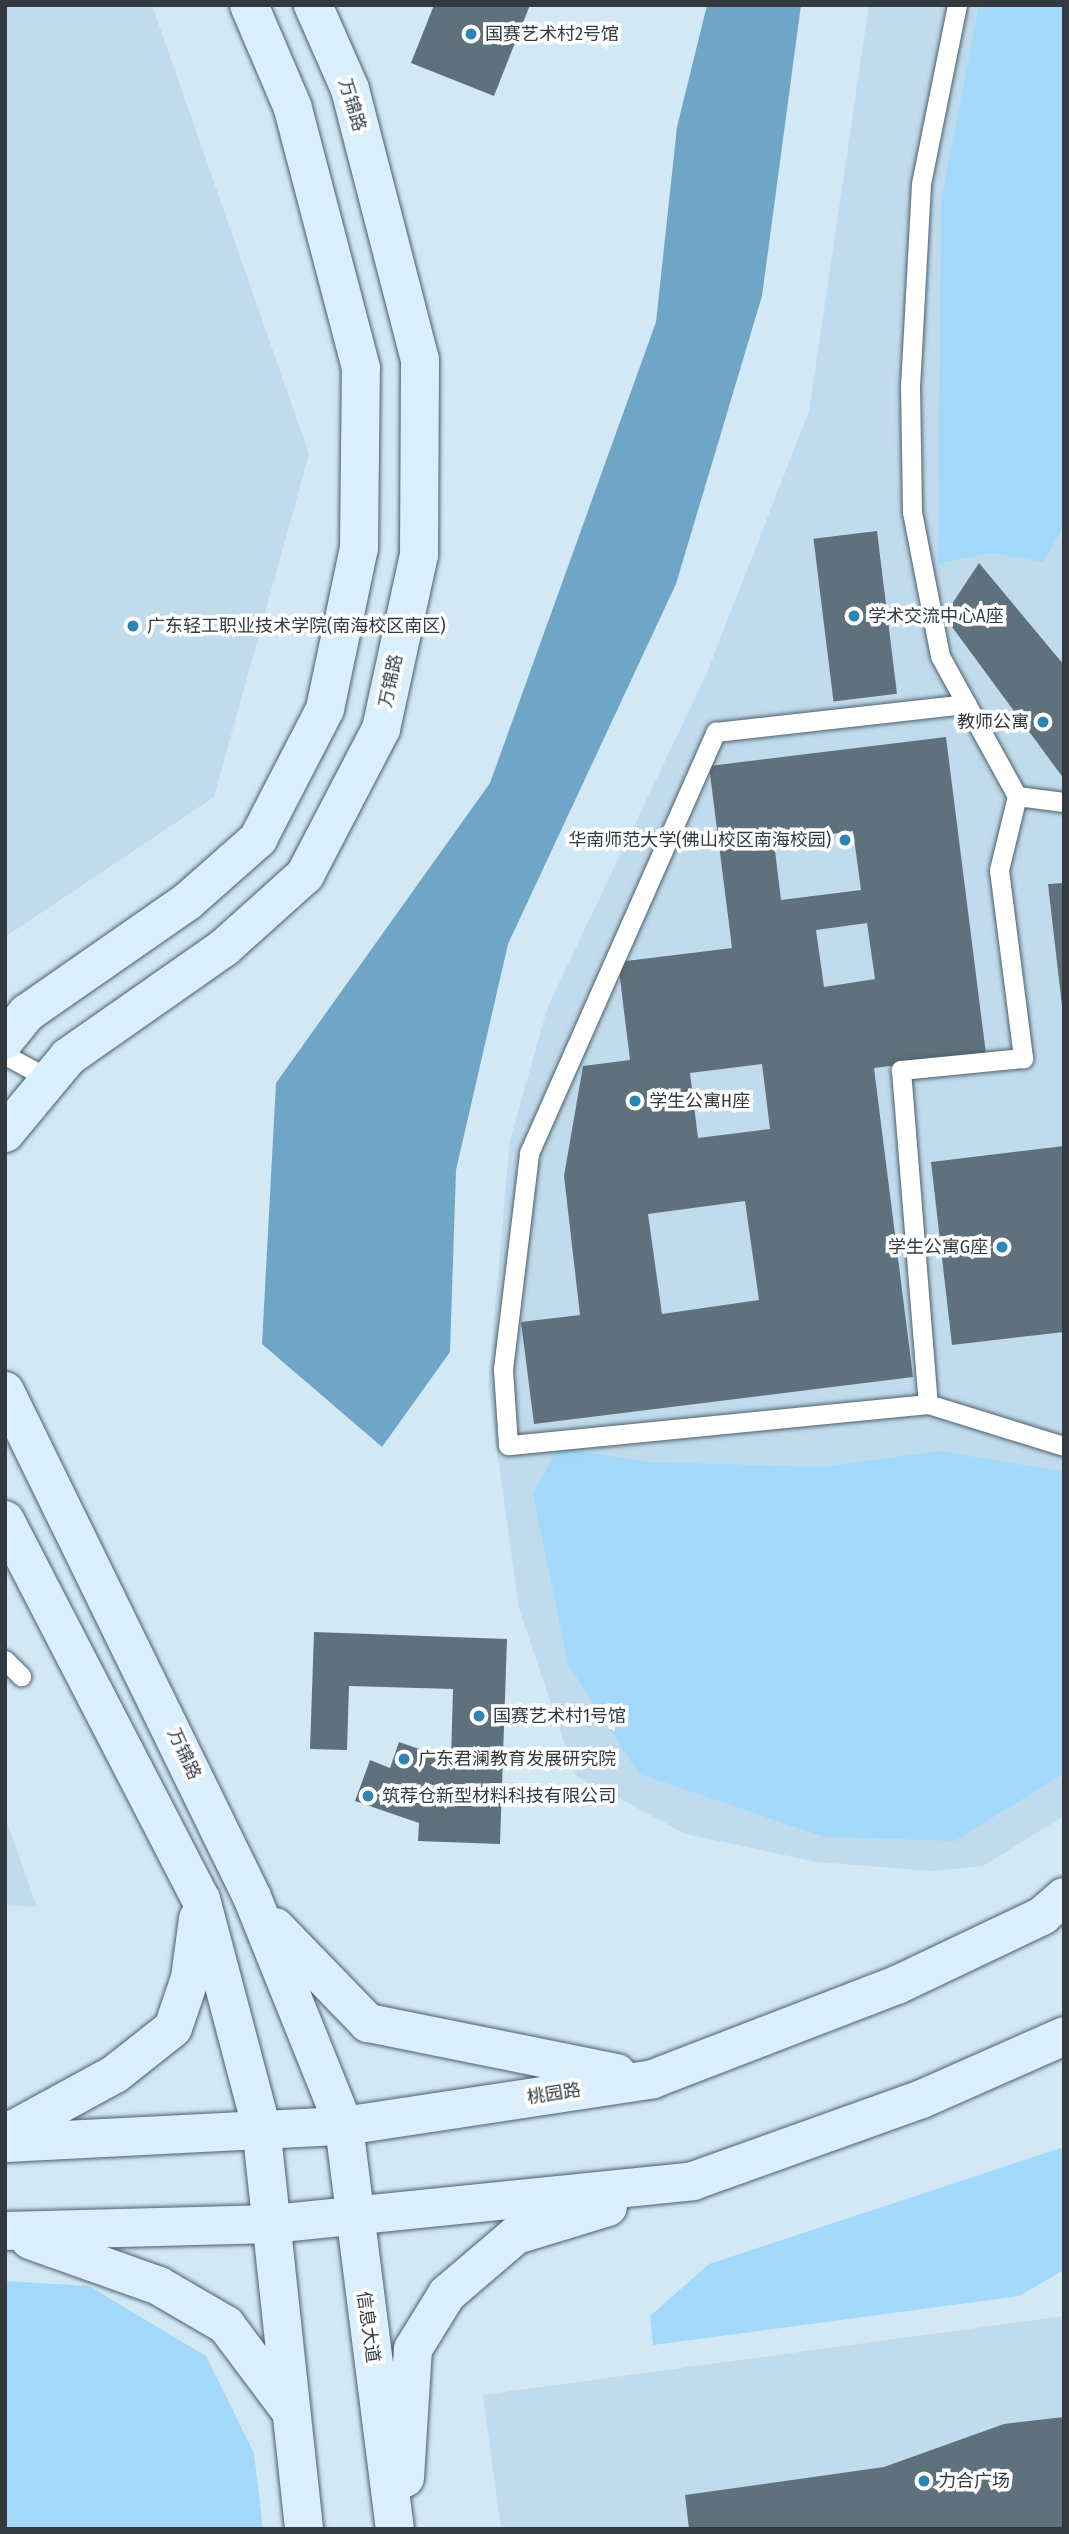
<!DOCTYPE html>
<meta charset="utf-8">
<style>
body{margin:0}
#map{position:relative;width:1069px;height:2534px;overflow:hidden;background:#d3e8f5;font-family:"Fira Sans Condensed","Noto Sans SC",sans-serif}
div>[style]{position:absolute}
.built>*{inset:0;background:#c0dbec}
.green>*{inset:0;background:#a2d9fa}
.water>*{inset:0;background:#6fa5c6}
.building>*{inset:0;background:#5f717c;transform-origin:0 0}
.roads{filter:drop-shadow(0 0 2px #4d5f6a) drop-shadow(0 0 2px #4d5f6a)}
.lane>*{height:19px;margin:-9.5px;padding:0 9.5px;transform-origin:9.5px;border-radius:9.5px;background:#fff}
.secondary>*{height:38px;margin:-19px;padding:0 19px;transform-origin:19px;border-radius:19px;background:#daeffb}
.dots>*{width:19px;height:19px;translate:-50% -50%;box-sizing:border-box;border:4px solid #fff;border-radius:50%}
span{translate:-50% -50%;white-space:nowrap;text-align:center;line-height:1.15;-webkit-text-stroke:7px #fff;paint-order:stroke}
.poi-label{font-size:18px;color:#323a3f}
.left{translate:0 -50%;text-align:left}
.right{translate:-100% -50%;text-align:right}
.street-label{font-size:18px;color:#323a3f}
.frame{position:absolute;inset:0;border:7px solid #323a3f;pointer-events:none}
</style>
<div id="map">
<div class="built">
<i style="clip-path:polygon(5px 5px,152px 5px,309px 454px,214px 797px,5px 937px)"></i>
<i style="clip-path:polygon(869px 5px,1064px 5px,1064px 1816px,983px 1866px,932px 1871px,817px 1862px,686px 1834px,575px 1775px,519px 1608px,488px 1386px,510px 1140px,548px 1006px,706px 675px,809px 411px)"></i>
<i style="clip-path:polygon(5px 1817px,37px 1907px,5px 1905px)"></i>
<i style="clip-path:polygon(1064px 2316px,1064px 2529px,501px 2529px,483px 2395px)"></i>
</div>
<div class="green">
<i style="clip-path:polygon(979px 5px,1064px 5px,1064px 526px,1043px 562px,991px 553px,938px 564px,941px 201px)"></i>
<i style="clip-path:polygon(558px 1448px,651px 1462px,821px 1467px,940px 1451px,1064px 1472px,1064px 1773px,955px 1841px,825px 1837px,639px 1774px,568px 1664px,533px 1494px)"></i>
<i style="clip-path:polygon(1064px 2147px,1064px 2270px,1019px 2296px,653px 2345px,650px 2316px,709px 2264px)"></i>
<i style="clip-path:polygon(5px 2281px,89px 2286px,206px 2356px,254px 2453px,263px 2529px,5px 2529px)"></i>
</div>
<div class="water">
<i style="clip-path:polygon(707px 5px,801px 5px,762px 296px,676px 584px,508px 944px,456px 1170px,450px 1352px,382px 1447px,262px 1344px,276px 1083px,490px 783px,656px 322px,677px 127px)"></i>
</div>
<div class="building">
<i style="clip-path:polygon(434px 5px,530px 5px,494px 96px,411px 63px)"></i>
<i style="left:877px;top:531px;width:164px;height:64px;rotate:83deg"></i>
<i style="clip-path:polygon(979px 563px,1064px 665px,1064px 779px,944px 616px)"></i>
<i style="clip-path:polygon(evenodd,946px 737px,986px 1054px,874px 1068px,913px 1377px,534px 1424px,521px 1322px,580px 1315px,564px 1176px,583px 1066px,630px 1060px,618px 962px,732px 948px,709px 766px,946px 737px,853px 831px,861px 890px,781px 900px,774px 842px,853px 831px,946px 737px,867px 923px,875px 979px,824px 987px,816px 930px,867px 923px,946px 737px,762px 1064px,770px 1129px,698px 1138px,690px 1073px,762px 1064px,946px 737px,745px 1201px,759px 1300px,662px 1314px,648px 1214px,745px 1201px)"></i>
<i style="clip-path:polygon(1064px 883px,1064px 1006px,1062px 1006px,1048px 884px)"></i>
<i style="clip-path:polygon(1064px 1146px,1064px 1332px,952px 1345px,931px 1162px)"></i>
<i style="clip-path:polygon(314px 1632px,507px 1639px,500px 1844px,418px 1841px,419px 1823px,355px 1801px,370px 1760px,390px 1768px,399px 1742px,451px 1760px,453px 1689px,349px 1686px,347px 1750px,310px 1749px)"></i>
<i style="clip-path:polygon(1064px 2417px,1064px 2529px,689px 2529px,685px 2495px,884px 2467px,1004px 2424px)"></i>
</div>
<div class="roads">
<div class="lane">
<i style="left:957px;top:5px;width:183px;rotate:101.4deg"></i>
<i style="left:921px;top:184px;width:200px;rotate:93.1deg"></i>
<i style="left:910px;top:384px;width:128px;rotate:89.1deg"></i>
<i style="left:912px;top:512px;width:147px;rotate:79deg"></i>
<i style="left:940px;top:656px;width:160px;rotate:61.2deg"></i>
<i style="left:1017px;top:796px;width:47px;rotate:7.3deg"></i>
<i style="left:1017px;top:796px;width:76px;rotate:103.7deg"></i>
<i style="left:999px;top:870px;width:190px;rotate:82.7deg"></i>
<i style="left:1023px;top:1058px;width:123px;rotate:174.4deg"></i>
<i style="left:901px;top:1070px;width:335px;rotate:85.4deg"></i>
<i style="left:928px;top:1404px;width:142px;rotate:17.2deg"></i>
<i style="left:5px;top:1055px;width:50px;rotate:28.6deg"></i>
<i style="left:928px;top:1404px;width:422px;rotate:174.4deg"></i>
<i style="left:508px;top:1445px;width:76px;rotate:-93.8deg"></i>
<i style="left:503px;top:1369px;width:218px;rotate:-83.1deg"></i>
<i style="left:529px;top:1153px;width:461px;rotate:-66.1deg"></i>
<i style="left:716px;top:732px;width:252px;rotate:-6.4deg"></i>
<i style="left:5px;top:1660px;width:23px;rotate:45deg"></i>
</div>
<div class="secondary">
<i style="left:5px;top:1040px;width:35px;rotate:-51deg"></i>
<i style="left:27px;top:1013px;width:196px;rotate:-34.8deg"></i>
<i style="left:188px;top:901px;width:94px;rotate:-41.5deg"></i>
<i style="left:258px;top:839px;width:146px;rotate:-62.7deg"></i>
<i style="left:325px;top:709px;width:165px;rotate:-78.1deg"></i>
<i style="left:359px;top:548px;width:180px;rotate:-89.4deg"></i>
<i style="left:361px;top:368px;width:269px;rotate:-104.7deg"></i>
<i style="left:293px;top:108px;width:112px;rotate:-113.1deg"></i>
<i style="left:5px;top:1133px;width:99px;rotate:-50.3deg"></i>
<i style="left:68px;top:1057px;width:192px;rotate:-35deg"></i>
<i style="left:225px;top:947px;width:108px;rotate:-42deg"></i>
<i style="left:305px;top:875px;width:165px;rotate:-62.5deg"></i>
<i style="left:381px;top:729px;width:178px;rotate:-77.7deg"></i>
<i style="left:419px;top:555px;width:195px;rotate:-89.7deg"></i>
<i style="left:420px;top:360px;width:280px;rotate:-104.5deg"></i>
<i style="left:350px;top:89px;width:92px;rotate:-113.8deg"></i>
<i style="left:5px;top:1391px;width:563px;rotate:63.98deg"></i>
<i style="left:252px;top:1897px;width:247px;rotate:68.1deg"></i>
<i style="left:344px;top:2126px;width:406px;rotate:82.8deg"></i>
<i style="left:5px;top:1520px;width:427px;rotate:62.7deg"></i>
<i style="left:201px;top:1899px;width:235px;rotate:75.2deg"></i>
<i style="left:261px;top:2126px;width:405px;rotate:83.9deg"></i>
<i style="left:275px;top:1927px;width:134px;rotate:45.9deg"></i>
<i style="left:368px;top:2023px;width:254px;rotate:11.4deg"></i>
<i style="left:5px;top:2134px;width:125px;rotate:-28.6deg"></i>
<i style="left:115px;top:2074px;width:74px;rotate:-38.4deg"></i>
<i style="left:173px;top:2028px;width:53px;rotate:-71.2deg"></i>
<i style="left:190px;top:1978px;width:60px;rotate:-82.3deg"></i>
<i style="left:5px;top:2143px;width:339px;rotate:-2.9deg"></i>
<i style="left:344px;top:2126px;width:313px;rotate:-8.6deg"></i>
<i style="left:653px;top:2079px;width:261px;rotate:-21.1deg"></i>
<i style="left:897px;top:1985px;width:161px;rotate:-25.4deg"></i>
<i style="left:1042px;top:1916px;width:29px;rotate:-41deg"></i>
<i style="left:5px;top:2231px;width:268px;rotate:-1.5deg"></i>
<i style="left:273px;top:2224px;width:422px;rotate:-5.8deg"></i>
<i style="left:693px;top:2181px;width:243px;rotate:-19.7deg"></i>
<i style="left:922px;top:2099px;width:155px;rotate:-23.9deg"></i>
<i style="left:30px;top:2240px;width:137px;rotate:19.6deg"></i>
<i style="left:159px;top:2286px;width:78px;rotate:30.2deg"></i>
<i style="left:226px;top:2325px;width:104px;rotate:53.2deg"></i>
<i style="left:405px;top:2478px;width:129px;rotate:-86.5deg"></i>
<i style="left:413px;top:2349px;width:65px;rotate:-58.3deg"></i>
<i style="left:447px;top:2294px;width:91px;rotate:-40.5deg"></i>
<i style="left:516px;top:2235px;width:96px;rotate:-16.9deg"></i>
</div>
</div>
<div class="dots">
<i style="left:471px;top:34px;background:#2c85b3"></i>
<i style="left:854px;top:616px;background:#2c85b3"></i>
<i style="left:133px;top:626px;background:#2c85b3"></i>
<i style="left:1043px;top:722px;background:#2c85b3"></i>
<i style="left:845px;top:840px;background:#2c85b3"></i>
<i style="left:635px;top:1101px;background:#2c85b3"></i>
<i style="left:1002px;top:1247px;background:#2c85b3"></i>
<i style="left:479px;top:1716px;background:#2c85b3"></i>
<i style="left:404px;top:1759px;background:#2c85b3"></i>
<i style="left:368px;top:1796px;background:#2c85b3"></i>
<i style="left:924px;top:2481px;background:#2c85b3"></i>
</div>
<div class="poi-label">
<span class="left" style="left:485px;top:34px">国赛艺术村2号馆</span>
<span class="left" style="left:868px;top:616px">学术交流中心A座</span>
<span class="left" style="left:147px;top:626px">广东轻工职业技术学院(南海校区南区)</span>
<span class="right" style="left:1029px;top:722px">教师公寓</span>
<span class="right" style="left:831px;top:840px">华南师范大学(佛山校区南海校园)</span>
<span class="left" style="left:649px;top:1101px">学生公寓H座</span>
<span class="right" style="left:988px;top:1247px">学生公寓G座</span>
<span class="left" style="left:493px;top:1716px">国赛艺术村1号馆</span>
<span class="left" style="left:418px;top:1759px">广东君澜教育发展研究院</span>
<span class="left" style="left:382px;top:1796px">筑荐仓新型材料科技有限公司</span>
<span class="left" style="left:938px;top:2481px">力合广场</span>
</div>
<div class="street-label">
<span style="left:352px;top:105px;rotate:73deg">万锦路</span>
<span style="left:391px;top:681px;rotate:-78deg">万锦路</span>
<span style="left:184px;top:1754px;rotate:65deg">万锦路</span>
<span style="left:554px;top:2094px;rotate:-9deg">桃园路</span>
<span style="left:368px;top:2327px;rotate:82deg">信息大道</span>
</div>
<div class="frame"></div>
</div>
